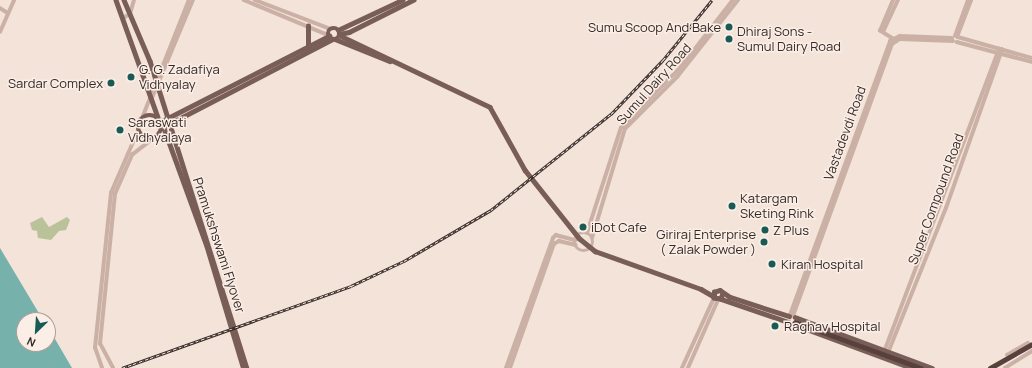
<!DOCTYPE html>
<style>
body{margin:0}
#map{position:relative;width:1032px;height:368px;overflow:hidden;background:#f3e3d9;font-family:Manrope,sans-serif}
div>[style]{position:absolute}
.green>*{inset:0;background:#bac299}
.water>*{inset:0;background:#77b1ab}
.minor>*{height:3.5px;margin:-1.75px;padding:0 1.75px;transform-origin:1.75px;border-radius:1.75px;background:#cbb1a5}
.minor>.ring{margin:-1.75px;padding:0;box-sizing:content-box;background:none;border:3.5px solid #cbb1a5;border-radius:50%}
.major>*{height:4.5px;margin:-2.25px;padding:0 2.25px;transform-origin:2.25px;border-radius:2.25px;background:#795d57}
.major>.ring{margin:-2.25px;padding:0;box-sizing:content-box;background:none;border:4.5px solid #795d57;border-radius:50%}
.highway>*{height:5px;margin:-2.5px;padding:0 2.5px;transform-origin:2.5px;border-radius:2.5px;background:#58413d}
.rail>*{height:2.5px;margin-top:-1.25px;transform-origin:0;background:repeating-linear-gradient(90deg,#faeee6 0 3px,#362927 0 6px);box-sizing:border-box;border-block:1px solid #362927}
.dots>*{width:11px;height:11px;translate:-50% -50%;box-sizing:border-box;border:2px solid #faeee6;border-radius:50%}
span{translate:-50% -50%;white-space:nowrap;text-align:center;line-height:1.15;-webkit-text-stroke:3px #faeee6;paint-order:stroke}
.poi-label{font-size:13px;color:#362927}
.right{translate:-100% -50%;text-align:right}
.left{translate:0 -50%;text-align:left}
.street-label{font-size:13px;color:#362927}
.north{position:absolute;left:16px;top:312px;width:40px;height:40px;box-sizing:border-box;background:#faeee6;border:1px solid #ac9f9a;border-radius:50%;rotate:205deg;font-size:11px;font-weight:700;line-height:16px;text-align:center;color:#362927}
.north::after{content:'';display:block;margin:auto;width:14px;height:18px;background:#1a5a54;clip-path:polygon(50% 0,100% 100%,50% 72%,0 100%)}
</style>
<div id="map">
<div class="green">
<i style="clip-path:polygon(42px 217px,49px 227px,67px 217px,70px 220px,66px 230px,59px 231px,51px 240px,38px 238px,37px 231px,32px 230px,30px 223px)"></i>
</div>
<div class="water">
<i style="clip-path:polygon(0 248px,43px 320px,24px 320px,24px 344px,48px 344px,48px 327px,72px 368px,0 368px)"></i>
</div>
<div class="minor">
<i style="left:244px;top:0;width:91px;rotate:22.6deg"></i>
<i style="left:255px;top:0;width:81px;rotate:20.9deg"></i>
<i style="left:0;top:8px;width:9px;rotate:32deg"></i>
<i style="left:123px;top:18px;width:8px;rotate:-30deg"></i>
<i style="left:130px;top:14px;width:15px;rotate:-74deg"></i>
<i style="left:0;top:32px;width:35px;rotate:-66deg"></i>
<i style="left:883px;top:32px;width:35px;rotate:-65deg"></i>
<i style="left:955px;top:36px;width:38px;rotate:-70deg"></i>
<i style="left:957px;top:37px;width:40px;rotate:-69deg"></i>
<i style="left:958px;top:37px;width:77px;rotate:15.8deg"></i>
<i style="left:893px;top:39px;width:15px;rotate:-148deg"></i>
<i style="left:880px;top:31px;width:34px;rotate:-67deg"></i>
<i style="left:957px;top:42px;width:78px;rotate:14.9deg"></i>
<i style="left:152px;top:98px;width:106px;rotate:-67.3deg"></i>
<i style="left:143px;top:116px;width:125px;rotate:-68.4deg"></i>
<i style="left:587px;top:233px;width:110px;rotate:-72.1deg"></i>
<i style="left:621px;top:128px;width:84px;rotate:-45.5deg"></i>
<i style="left:680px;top:68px;width:86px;rotate:-52.1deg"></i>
<i class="ring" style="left:575px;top:233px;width:14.5px;height:14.5px"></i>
<i style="left:592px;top:238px;width:114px;rotate:-73.2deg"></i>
<i style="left:625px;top:129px;width:74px;rotate:-45deg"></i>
<i style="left:677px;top:77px;width:98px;rotate:-51.6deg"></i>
<i style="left:790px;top:315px;width:292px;rotate:-69.9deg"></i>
<i style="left:890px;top:41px;width:11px;rotate:-27deg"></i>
<i style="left:900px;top:36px;width:52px;rotate:2.2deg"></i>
<i style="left:793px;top:316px;width:289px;rotate:-70deg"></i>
<i style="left:892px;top:44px;width:9px;rotate:-32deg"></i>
<i style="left:900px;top:39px;width:53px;rotate:2.2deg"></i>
<i style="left:884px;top:352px;width:324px;rotate:-69.2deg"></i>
<i style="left:888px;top:353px;width:156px;rotate:-68.2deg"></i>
<i style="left:946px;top:208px;width:168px;rotate:-70.5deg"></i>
<i style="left:1007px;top:355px;width:24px;rotate:-30deg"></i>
<i style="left:102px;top:368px;width:21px;rotate:-109deg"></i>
<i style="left:95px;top:348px;width:156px;rotate:-84.1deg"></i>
<i style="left:111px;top:193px;width:68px;rotate:-66.5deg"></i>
<i style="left:113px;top:368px;width:27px;rotate:-118deg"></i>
<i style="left:100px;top:344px;width:151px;rotate:-84.3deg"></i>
<i style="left:115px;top:194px;width:43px;rotate:-66.4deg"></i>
<i style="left:132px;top:155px;width:28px;rotate:-38deg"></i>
<i style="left:506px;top:368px;width:138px;rotate:-70.1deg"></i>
<i style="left:553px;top:238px;width:4px;rotate:-45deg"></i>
<i style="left:556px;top:235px;width:20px;rotate:15deg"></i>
<i style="left:510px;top:368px;width:132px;rotate:-70.5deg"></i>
<i style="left:554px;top:244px;width:6px;rotate:-31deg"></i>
<i style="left:559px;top:241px;width:17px;rotate:13deg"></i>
<i style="left:682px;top:368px;width:77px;rotate:-65.4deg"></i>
<i style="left:688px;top:368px;width:74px;rotate:-66.2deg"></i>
<i style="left:1005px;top:368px;width:32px;rotate:-32deg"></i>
</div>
<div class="major">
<i style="left:116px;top:0;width:124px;rotate:70.3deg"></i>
<i style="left:124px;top:0;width:66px;rotate:66.9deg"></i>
<i style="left:150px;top:61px;width:322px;rotate:72.5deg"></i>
<i class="ring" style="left:328.5px;top:28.5px;width:6.5px;height:6.5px"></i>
<i style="left:338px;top:30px;width:71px;rotate:-25.1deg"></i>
<i style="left:339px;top:34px;width:10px;rotate:-11deg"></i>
<i style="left:349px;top:32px;width:72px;rotate:-26.6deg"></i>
<i style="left:339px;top:35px;width:167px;rotate:25.5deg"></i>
<i style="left:490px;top:107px;width:72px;rotate:60.9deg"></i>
<i style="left:525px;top:170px;width:87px;rotate:51.5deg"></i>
<i style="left:579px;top:238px;width:21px;rotate:39deg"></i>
<i style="left:595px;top:251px;width:113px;rotate:19.7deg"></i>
<i style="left:701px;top:289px;width:14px;rotate:30deg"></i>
<i style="left:335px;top:39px;width:59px;rotate:21.8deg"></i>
<i style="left:308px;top:48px;width:22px;rotate:-90deg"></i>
<i class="ring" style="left:138px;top:115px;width:19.5px;height:19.5px"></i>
<i style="left:160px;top:122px;width:190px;rotate:-27deg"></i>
<i style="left:723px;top:293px;width:6px;rotate:108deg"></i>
<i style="left:721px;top:299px;width:7px;rotate:-172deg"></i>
<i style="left:714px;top:298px;width:6px;rotate:-90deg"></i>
<i style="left:714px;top:292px;width:6px;rotate:-18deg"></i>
<i style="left:720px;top:290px;width:12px;rotate:35deg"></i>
<i style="left:730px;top:297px;width:62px;rotate:17.9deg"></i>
<i style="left:721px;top:299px;width:71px;rotate:18.9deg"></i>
<i style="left:795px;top:317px;width:146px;rotate:20.4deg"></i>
<i style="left:793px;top:324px;width:127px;rotate:20.3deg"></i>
<i style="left:243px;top:368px;width:128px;rotate:-106.7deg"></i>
<i style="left:206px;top:245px;width:126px;rotate:-110deg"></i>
<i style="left:163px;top:127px;width:191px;rotate:-27.4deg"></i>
</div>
<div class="highway">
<i style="left:795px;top:322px;width:134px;rotate:20.1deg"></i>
<i style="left:990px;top:368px;width:48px;rotate:-29.7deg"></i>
</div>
<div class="rail">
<i style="left:122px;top:368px;width:243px;rotate:-19.7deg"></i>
<i style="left:351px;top:286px;width:59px;rotate:-25.3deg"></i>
<i style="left:404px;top:261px;width:101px;rotate:-30.4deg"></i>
<i style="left:491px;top:210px;width:154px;rotate:-38.7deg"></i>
<i style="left:611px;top:114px;width:75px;rotate:-46.1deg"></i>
<i style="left:663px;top:60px;width:77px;rotate:-50.8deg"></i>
</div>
<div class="dots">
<i style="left:729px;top:27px;background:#1a5a54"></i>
<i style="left:729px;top:39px;background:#1a5a54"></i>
<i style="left:131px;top:77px;background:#1a5a54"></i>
<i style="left:111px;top:83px;background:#1a5a54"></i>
<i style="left:120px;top:130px;background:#1a5a54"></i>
<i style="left:732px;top:206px;background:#1a5a54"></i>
<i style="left:583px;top:227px;background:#1a5a54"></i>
<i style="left:765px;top:230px;background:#1a5a54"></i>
<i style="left:764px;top:242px;background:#1a5a54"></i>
<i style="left:772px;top:264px;background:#1a5a54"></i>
<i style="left:775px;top:326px;background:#1a5a54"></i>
</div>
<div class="poi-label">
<span class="right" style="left:721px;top:27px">Sumu Scoop And Bake</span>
<span class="left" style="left:737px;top:39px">Dhiraj Sons -<br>Sumul Dairy Road</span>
<span class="left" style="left:139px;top:77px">G. G. Zadafiya<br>Vidhyalay</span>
<span class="right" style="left:103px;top:83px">Sardar Complex</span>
<span class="left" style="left:128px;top:130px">Saraswati<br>Vidhyalaya</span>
<span class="left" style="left:740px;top:206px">Katargam<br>Sketing Rink</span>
<span class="left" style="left:591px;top:227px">iDot Cafe</span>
<span class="left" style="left:773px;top:230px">Z Plus</span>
<span class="right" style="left:756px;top:242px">Giriraj Enterprise<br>( Zalak Powder )</span>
<span class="left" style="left:781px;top:264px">Kiran Hospital</span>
<span class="left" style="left:784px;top:326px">Raghav Hospital</span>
</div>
<div class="street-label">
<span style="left:654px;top:84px;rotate:-48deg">Sumul Dairy Road</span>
<span style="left:845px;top:133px;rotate:-70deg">Vastadevdi Road</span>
<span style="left:936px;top:199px;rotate:-70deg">Super Compound Road</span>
<span style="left:219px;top:245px;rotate:72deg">Pramukshswami Flyover</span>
</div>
<div class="north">N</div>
</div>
